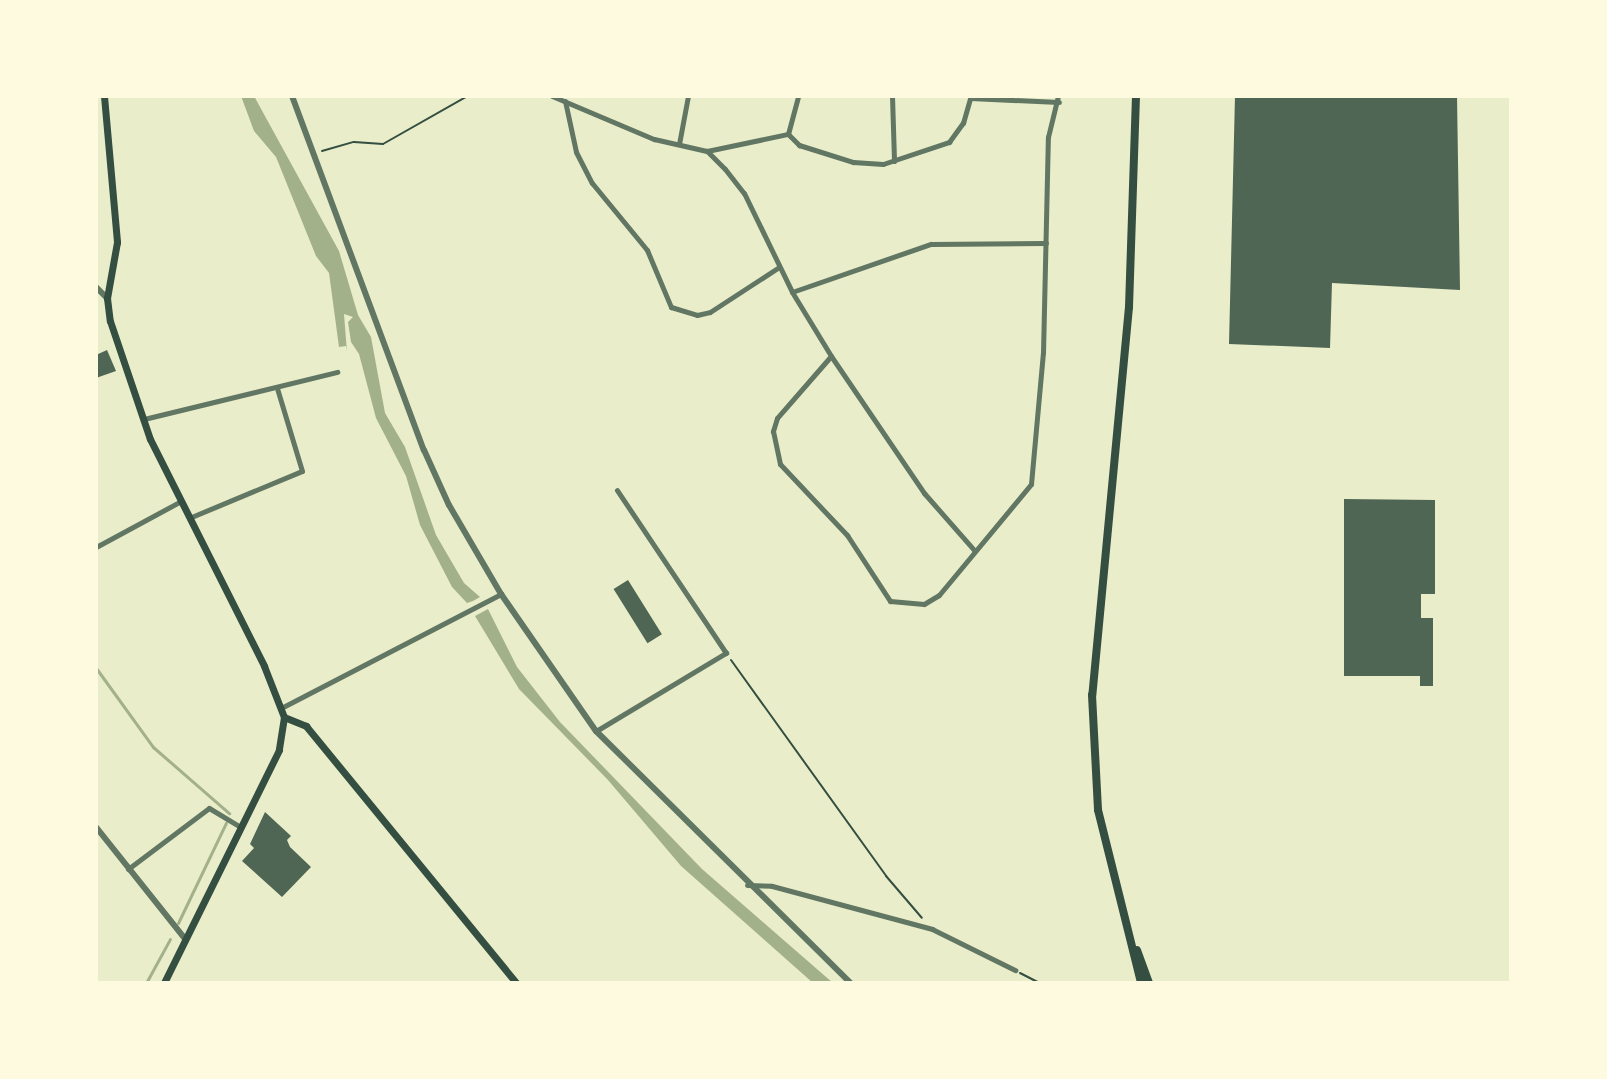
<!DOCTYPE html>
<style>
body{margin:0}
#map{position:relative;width:1607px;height:1079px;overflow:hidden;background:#e9edc9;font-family:Poppins,sans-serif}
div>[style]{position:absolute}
.water>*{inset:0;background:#a3b18a}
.stream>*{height:3px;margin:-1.5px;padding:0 1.5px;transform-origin:1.5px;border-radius:1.5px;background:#a3b18a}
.building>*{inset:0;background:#4f6655;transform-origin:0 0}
.path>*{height:2px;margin:-1px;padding:0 1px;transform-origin:1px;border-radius:1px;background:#344e41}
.minor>*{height:5px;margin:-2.5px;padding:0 2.5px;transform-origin:2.5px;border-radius:2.5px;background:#617663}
.tertiary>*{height:6px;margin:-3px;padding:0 3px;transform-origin:3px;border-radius:3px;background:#617663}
.secondary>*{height:7px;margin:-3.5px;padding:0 3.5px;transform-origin:3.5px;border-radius:3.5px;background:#344e41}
.primary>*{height:8px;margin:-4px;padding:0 4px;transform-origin:4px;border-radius:4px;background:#344e41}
span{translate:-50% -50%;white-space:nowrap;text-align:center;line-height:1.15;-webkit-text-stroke:7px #fefae0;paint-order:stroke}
.frame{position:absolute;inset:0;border:98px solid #fefae0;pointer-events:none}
</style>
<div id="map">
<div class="water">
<i style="clip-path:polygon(241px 96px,254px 96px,339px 251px,358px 315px,371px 337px,385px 413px,405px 447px,436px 535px,464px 583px,480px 597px,473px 601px,467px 603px,452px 587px,420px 525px,406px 476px,376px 418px,359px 354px,351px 342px,348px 322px,353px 317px,344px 314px,347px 352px,346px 346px,339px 347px,329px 273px,316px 256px,276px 157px,254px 131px)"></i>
<i style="clip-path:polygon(488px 609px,517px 667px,560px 722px,702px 869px,833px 983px,813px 983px,681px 866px,608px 780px,519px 689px,475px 616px)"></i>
</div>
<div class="stream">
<i style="left:96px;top:668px;width:97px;rotate:54.2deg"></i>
<i style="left:153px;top:747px;width:101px;rotate:41deg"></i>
<i style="left:178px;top:923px;width:111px;rotate:-64.4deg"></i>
<i style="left:146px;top:983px;width:50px;rotate:-61.4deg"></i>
</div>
<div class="building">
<i style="clip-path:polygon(1235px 96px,1457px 96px,1460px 290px,1332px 283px,1330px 348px,1229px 344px)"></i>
<i style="clip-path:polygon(107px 350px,116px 371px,96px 378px,96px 355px)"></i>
<i style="clip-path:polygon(1344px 499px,1435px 500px,1435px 594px,1421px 594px,1421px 618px,1433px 618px,1433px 686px,1420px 686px,1420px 676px,1344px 676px)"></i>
<i style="left:628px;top:580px;width:64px;height:17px;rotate:58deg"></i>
<i style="clip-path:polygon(265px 812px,291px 836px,287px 840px,290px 847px,311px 867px,282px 897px,242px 861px,254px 848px,250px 844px)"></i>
</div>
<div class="path">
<i style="left:322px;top:151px;width:33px;rotate:-16deg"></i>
<i style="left:354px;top:142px;width:29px;rotate:4deg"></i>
<i style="left:383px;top:144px;width:98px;rotate:-29.5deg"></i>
<i style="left:731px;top:660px;width:266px;rotate:54.3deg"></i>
<i style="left:886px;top:876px;width:55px;rotate:49.4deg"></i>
<i style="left:1020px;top:973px;width:22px;rotate:27deg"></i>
</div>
<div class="minor">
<i style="left:552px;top:96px;width:111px;rotate:22.9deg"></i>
<i style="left:654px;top:139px;width:54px;rotate:12.8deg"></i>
<i style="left:707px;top:151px;width:25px;rotate:45deg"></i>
<i style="left:725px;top:169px;width:31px;rotate:52deg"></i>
<i style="left:744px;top:193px;width:110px;rotate:64.1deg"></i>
<i style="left:792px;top:292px;width:75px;rotate:58.6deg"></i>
<i style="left:831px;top:356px;width:166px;rotate:55.8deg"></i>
<i style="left:924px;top:493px;width:76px;rotate:48.7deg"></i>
<i style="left:892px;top:96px;width:65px;rotate:88.2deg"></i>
<i style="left:565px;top:101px;width:52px;rotate:77.8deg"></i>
<i style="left:576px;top:152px;width:35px;rotate:63deg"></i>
<i style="left:592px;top:183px;width:87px;rotate:50.6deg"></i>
<i style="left:647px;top:250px;width:62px;rotate:67.2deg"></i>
<i style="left:671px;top:307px;width:27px;rotate:17deg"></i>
<i style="left:697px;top:315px;width:13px;rotate:-13deg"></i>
<i style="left:710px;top:312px;width:82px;rotate:-33.1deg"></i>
<i style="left:788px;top:134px;width:16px;rotate:45deg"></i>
<i style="left:799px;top:145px;width:57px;rotate:17.5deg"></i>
<i style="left:853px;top:162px;width:30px;rotate:4deg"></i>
<i style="left:883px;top:164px;width:70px;rotate:-18.4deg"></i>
<i style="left:949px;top:142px;width:24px;rotate:-54deg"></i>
<i style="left:963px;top:123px;width:26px;rotate:-74deg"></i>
<i style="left:970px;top:98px;width:89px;rotate:2.6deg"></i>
<i style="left:788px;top:134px;width:39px;rotate:-75deg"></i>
<i style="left:679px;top:144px;width:49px;rotate:-79.4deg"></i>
<i style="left:707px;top:151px;width:83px;rotate:-11.9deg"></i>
<i style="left:792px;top:292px;width:147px;rotate:-19.1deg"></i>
<i style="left:931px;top:244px;width:115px;rotate:-0.5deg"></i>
<i style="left:831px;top:356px;width:82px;rotate:131.1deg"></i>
<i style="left:777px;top:418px;width:14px;rotate:107deg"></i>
<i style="left:773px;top:431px;width:34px;rotate:78deg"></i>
<i style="left:780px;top:464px;width:98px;rotate:46.7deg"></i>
<i style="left:847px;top:535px;width:79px;rotate:56.9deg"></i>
<i style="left:890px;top:601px;width:34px;rotate:5deg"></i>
<i style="left:924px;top:604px;width:17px;rotate:-31deg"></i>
<i style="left:939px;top:595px;width:144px;rotate:-50.3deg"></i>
<i style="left:1031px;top:484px;width:132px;rotate:-84.8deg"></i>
<i style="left:1043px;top:353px;width:216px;rotate:-88.7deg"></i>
<i style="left:1048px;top:137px;width:42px;rotate:-76.3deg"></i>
<i style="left:144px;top:419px;width:199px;rotate:-13.7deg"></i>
<i style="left:189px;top:518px;width:122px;rotate:-22.6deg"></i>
<i style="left:302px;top:471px;width:87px;rotate:-106.8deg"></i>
<i style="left:96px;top:547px;width:97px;rotate:-28.4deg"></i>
<i style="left:283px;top:707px;width:246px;rotate:-27.4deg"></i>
<i style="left:596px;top:731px;width:152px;rotate:-31deg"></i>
<i style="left:726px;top:653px;width:196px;rotate:-123.8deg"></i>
<i style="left:128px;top:869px;width:101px;rotate:-37deg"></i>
<i style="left:209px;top:808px;width:37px;rotate:31deg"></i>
<i style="left:747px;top:885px;width:25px;rotate:2deg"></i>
<i style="left:772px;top:886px;width:166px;rotate:15deg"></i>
<i style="left:932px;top:929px;width:93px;rotate:26.3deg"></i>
</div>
<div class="tertiary">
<i style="left:292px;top:96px;width:378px;rotate:69.6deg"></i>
<i style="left:424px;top:450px;width:60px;rotate:65.6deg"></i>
<i style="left:449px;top:505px;width:103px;rotate:59.7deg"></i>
<i style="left:501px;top:594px;width:167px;rotate:55.3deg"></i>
<i style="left:596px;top:731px;width:359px;rotate:44.7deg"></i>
<i style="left:96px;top:287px;width:16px;rotate:45deg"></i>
<i style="left:96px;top:827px;width:144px;rotate:51.5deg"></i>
</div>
<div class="secondary">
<i style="left:104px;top:96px;width:147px;rotate:84.9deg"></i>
<i style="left:117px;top:242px;width:57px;rotate:100.1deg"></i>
<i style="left:107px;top:298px;width:23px;rotate:83deg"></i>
<i style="left:110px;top:321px;width:125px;rotate:71.3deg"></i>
<i style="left:150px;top:439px;width:254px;rotate:63.3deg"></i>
<i style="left:264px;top:666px;width:55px;rotate:68.6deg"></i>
<i style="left:284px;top:717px;width:33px;rotate:99deg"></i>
<i style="left:279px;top:750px;width:260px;rotate:116.3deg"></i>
<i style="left:284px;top:717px;width:24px;rotate:22deg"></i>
<i style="left:306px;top:726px;width:332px;rotate:50.7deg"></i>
</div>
<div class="primary">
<i style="left:1136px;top:96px;width:211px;rotate:91.9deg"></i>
<i style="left:1129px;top:307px;width:390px;rotate:95.4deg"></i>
<i style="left:1092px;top:695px;width:115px;rotate:87deg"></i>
<i style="left:1098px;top:810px;width:178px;rotate:76deg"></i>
<i style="left:1137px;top:950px;width:35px;rotate:70deg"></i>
</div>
<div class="frame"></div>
</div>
